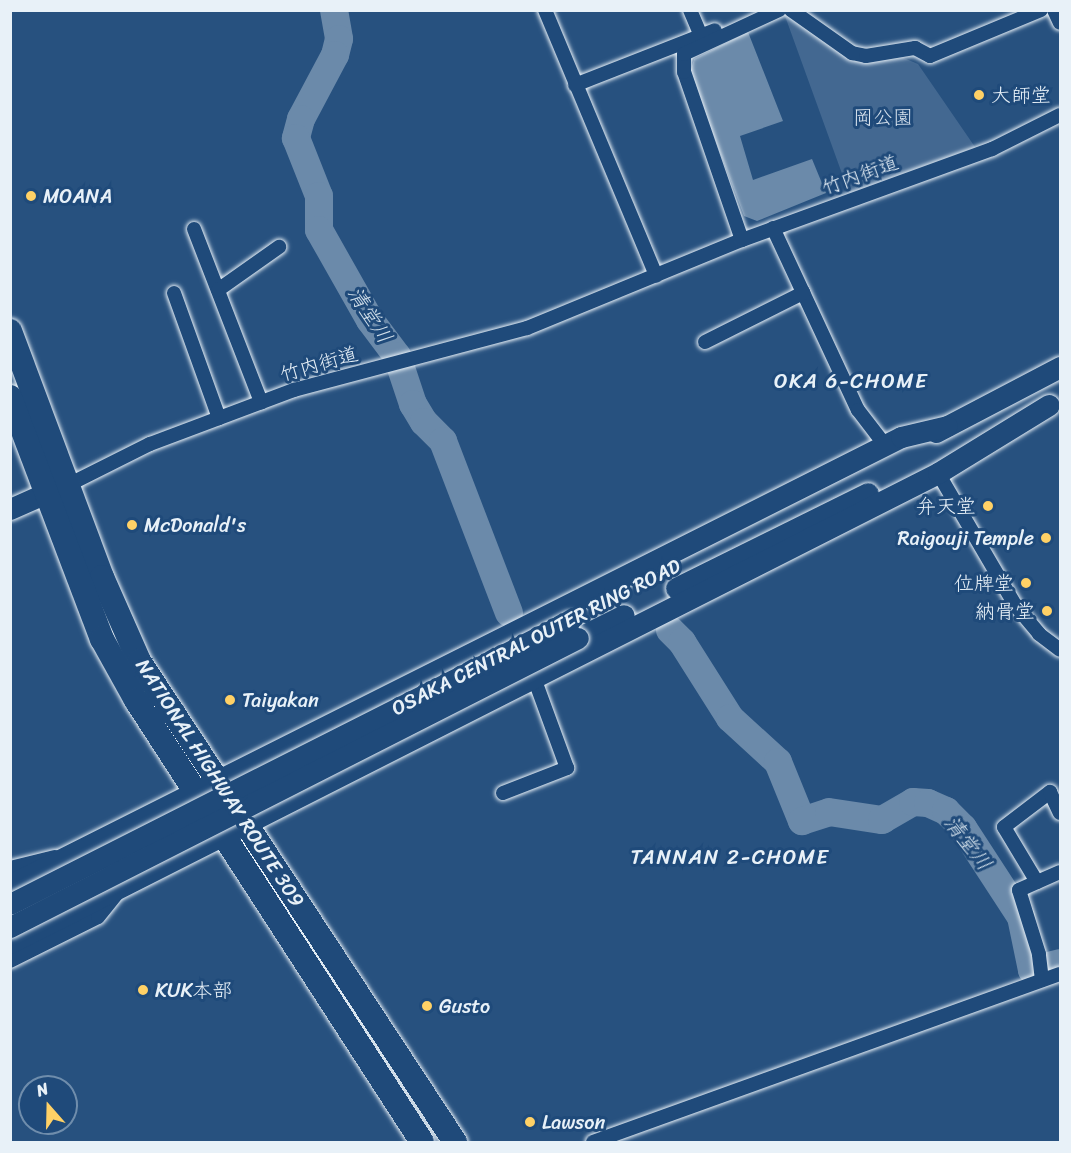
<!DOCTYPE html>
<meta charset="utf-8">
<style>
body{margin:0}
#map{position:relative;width:1071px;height:1153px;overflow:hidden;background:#27517f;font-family:Sriracha,"Klee One",sans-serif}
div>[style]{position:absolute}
.green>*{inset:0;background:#436891}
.water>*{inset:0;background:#6b8aaa}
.river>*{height:28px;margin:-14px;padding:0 14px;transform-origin:14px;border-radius:14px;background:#6b8aaa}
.roads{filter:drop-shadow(0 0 2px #e8f1f8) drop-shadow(0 0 2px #e8f1f8)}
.street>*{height:14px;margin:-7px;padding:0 7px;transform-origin:7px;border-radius:7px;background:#1f4a7a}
.primary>*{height:21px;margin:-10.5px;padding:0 10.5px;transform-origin:10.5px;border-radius:10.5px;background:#1f4a7a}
.highway>*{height:24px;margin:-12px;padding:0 12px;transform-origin:12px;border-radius:12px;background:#1f4a7a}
.bridges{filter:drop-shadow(0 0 2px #e8f1f8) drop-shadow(0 0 2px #e8f1f8)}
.primary-bridge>*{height:21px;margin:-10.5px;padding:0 10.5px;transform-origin:10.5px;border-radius:10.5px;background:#1f4a7a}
.dots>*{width:16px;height:16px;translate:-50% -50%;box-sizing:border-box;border:3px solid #1f4a7a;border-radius:50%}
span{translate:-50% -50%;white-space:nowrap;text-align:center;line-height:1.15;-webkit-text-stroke:6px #1f4a7a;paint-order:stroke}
.poi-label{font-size:20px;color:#e8f1f8}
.left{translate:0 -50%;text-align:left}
.right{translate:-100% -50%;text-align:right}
.park-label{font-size:20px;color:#d8e3ee}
.street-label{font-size:20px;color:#e8f1f8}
.water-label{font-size:21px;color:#d5e2ec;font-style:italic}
.neighbourhood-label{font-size:21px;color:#e8f1f8;letter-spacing:1.5px}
.frame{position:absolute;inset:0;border:12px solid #e8f1f8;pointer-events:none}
.north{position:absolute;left:18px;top:1075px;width:60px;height:60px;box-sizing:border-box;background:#1f4a7a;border:2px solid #6f8dac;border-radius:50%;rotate:340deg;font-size:16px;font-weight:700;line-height:24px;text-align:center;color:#e8f1f8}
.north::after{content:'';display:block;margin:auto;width:21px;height:27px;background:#ffd166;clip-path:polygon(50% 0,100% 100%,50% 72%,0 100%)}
</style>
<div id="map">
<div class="green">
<i style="clip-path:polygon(788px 14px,829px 45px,894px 54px,918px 64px,975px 147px,849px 193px,785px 16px)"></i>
</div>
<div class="water">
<i style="clip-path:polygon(748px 32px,783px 121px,740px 136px,753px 180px,812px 159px,826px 193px,757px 221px,744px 216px,690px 73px,694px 59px)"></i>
</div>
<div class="river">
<i style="left:334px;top:10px;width:29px;rotate:80deg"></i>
<i style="left:339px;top:39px;width:16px;rotate:104deg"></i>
<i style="left:335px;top:55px;width:72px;rotate:118deg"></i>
<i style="left:301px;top:119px;width:20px;rotate:105deg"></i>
<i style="left:296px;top:138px;width:62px;rotate:68.4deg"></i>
<i style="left:319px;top:196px;width:34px;rotate:90deg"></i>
<i style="left:319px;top:230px;width:103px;rotate:60.5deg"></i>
<i style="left:370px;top:320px;width:45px;rotate:53.1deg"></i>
<i style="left:397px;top:356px;width:51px;rotate:71.6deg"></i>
<i style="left:413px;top:404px;width:21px;rotate:59deg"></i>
<i style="left:424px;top:422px;width:27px;rotate:45deg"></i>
<i style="left:443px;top:441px;width:184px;rotate:69deg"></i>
<i style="left:670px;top:630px;width:17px;rotate:45deg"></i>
<i style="left:682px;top:642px;width:90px;rotate:57.7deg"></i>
<i style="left:730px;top:718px;width:65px;rotate:42.5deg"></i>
<i style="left:778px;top:762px;width:64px;rotate:67.9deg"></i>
<i style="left:802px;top:821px;width:28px;rotate:-18deg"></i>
<i style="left:829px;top:812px;width:54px;rotate:8.6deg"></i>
<i style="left:882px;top:820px;width:36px;rotate:-30deg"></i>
<i style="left:913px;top:802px;width:15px;rotate:4deg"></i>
<i style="left:928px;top:803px;width:20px;rotate:24deg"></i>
<i style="left:946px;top:811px;width:24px;rotate:45deg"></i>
<i style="left:963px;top:828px;width:106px;rotate:56.9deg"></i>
<i style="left:1021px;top:917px;width:54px;rotate:78.3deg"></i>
<i style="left:1032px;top:970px;width:29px;rotate:-14deg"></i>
</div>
<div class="roads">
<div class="street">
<i style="left:545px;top:10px;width:288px;rotate:67.3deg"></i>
<i style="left:690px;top:10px;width:28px;rotate:67deg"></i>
<i style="left:791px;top:10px;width:75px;rotate:35.2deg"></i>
<i style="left:852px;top:53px;width:14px;rotate:12deg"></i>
<i style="left:866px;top:56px;width:50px;rotate:-9.3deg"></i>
<i style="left:915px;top:48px;width:17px;rotate:28deg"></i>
<i style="left:930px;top:56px;width:120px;rotate:-22.5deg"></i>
<i style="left:1054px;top:10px;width:14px;rotate:65deg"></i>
<i style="left:575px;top:85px;width:150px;rotate:-21.4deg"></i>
<i style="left:773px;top:228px;width:201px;rotate:65deg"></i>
<i style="left:858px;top:410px;width:44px;rotate:52.4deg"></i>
<i style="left:194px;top:229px;width:186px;rotate:68.8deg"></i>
<i style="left:742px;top:240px;width:178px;rotate:-109deg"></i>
<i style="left:684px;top:72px;width:18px;rotate:-90deg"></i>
<i style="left:684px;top:54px;width:105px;rotate:-24.9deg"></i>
<i style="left:218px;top:290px;width:75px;rotate:-35.2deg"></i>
<i style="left:174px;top:293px;width:133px;rotate:70.2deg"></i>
<i style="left:705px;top:342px;width:110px;rotate:-26.6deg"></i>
<i style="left:938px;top:473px;width:153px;rotate:59.7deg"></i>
<i style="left:1015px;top:605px;width:38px;rotate:50deg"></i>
<i style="left:1039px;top:634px;width:26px;rotate:37deg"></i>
<i style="left:68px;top:485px;width:92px;rotate:-26.6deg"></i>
<i style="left:150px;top:444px;width:154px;rotate:-20.6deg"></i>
<i style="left:294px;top:390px;width:241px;rotate:-14.9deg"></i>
<i style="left:527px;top:328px;width:232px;rotate:-22.3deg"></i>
<i style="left:742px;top:240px;width:266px;rotate:-20deg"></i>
<i style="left:992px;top:149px;width:76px;rotate:-26.6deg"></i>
<i style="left:503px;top:793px;width:69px;rotate:-21.3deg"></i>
<i style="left:567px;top:768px;width:96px;rotate:-110.1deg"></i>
<i style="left:10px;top:868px;width:46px;rotate:-13.7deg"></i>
<i style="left:1037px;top:882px;width:64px;rotate:-121deg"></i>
<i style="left:1004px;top:827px;width:58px;rotate:-37.3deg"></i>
<i style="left:1050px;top:792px;width:23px;rotate:65deg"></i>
<i style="left:10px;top:961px;width:98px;rotate:-26.6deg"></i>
<i style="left:98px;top:917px;width:32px;rotate:-51deg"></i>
<i style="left:1042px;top:980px;width:26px;rotate:-97deg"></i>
<i style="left:1039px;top:954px;width:67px;rotate:-107.4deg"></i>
<i style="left:1019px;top:890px;width:45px;rotate:-23.7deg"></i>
<i style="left:593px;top:1142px;width:496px;rotate:-19.8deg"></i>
</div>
<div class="primary">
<i style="left:936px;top:432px;width:140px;rotate:-27.7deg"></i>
<i style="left:10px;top:509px;width:57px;rotate:-23.9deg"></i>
<i style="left:676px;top:588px;width:214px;rotate:-26.3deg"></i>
<i style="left:578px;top:638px;width:51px;rotate:-26.6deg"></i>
<i style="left:10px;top:885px;width:997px;rotate:-26.69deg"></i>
<i style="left:901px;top:437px;width:47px;rotate:-13.4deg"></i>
<i style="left:10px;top:943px;width:1040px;rotate:-26.86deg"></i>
<i style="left:938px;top:473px;width:130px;rotate:-31.5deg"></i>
</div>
<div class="highway">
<i style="left:10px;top:331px;width:263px;rotate:69.5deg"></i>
<i style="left:102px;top:577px;width:92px;rotate:66.2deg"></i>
<i style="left:139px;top:661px;width:576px;rotate:56.7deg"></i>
<i style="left:10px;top:397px;width:259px;rotate:69.2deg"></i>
<i style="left:102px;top:639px;width:70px;rotate:60.9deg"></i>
<i style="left:136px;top:700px;width:526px;rotate:57.09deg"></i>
</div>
</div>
<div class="bridges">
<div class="primary-bridge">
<i style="left:10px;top:904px;width:627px;rotate:-26.81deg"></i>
<i style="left:10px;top:927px;width:637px;rotate:-26.97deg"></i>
</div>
</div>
<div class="dots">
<i style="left:979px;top:95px;background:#ffd166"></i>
<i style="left:31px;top:196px;background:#ffd166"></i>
<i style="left:988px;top:506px;background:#ffd166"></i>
<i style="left:132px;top:525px;background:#ffd166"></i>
<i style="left:1046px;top:538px;background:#ffd166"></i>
<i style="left:1026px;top:583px;background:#ffd166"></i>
<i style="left:1047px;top:611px;background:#ffd166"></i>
<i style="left:230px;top:700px;background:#ffd166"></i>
<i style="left:143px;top:990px;background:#ffd166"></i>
<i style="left:427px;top:1006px;background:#ffd166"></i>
<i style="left:530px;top:1122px;background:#ffd166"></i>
</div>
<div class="poi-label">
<span class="left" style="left:991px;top:95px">大師堂</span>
<span class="left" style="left:43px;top:196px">MOANA</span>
<span class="right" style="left:976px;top:506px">弁天堂</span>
<span class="left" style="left:144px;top:525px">McDonald's</span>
<span class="right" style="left:1034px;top:538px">Raigouji Temple</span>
<span class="right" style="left:1014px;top:583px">位牌堂</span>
<span class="right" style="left:1035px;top:611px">納骨堂</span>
<span class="left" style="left:242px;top:700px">Taiyakan</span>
<span class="left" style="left:155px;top:990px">KUK本部</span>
<span class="left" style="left:439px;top:1006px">Gusto</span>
<span class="left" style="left:542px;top:1122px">Lawson</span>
</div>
<div class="park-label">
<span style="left:883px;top:117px">岡公園</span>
</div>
<div class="street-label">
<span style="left:860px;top:175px;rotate:-20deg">竹内街道</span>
<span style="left:319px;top:364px;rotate:-16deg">竹内街道</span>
<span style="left:536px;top:637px;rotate:-27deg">OSAKA CENTRAL OUTER RING ROAD</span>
<span style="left:220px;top:783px;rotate:57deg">NATIONAL HIGHWAY ROUTE 309</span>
</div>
<div class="water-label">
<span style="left:370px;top:315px;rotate:57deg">清堂川</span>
<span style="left:968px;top:843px;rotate:52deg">清堂川</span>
</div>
<div class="neighbourhood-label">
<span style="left:851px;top:381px">OKA 6-CHOME</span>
<span style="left:730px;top:857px">TANNAN 2-CHOME</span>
</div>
<div class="frame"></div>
<div class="north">N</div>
</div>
